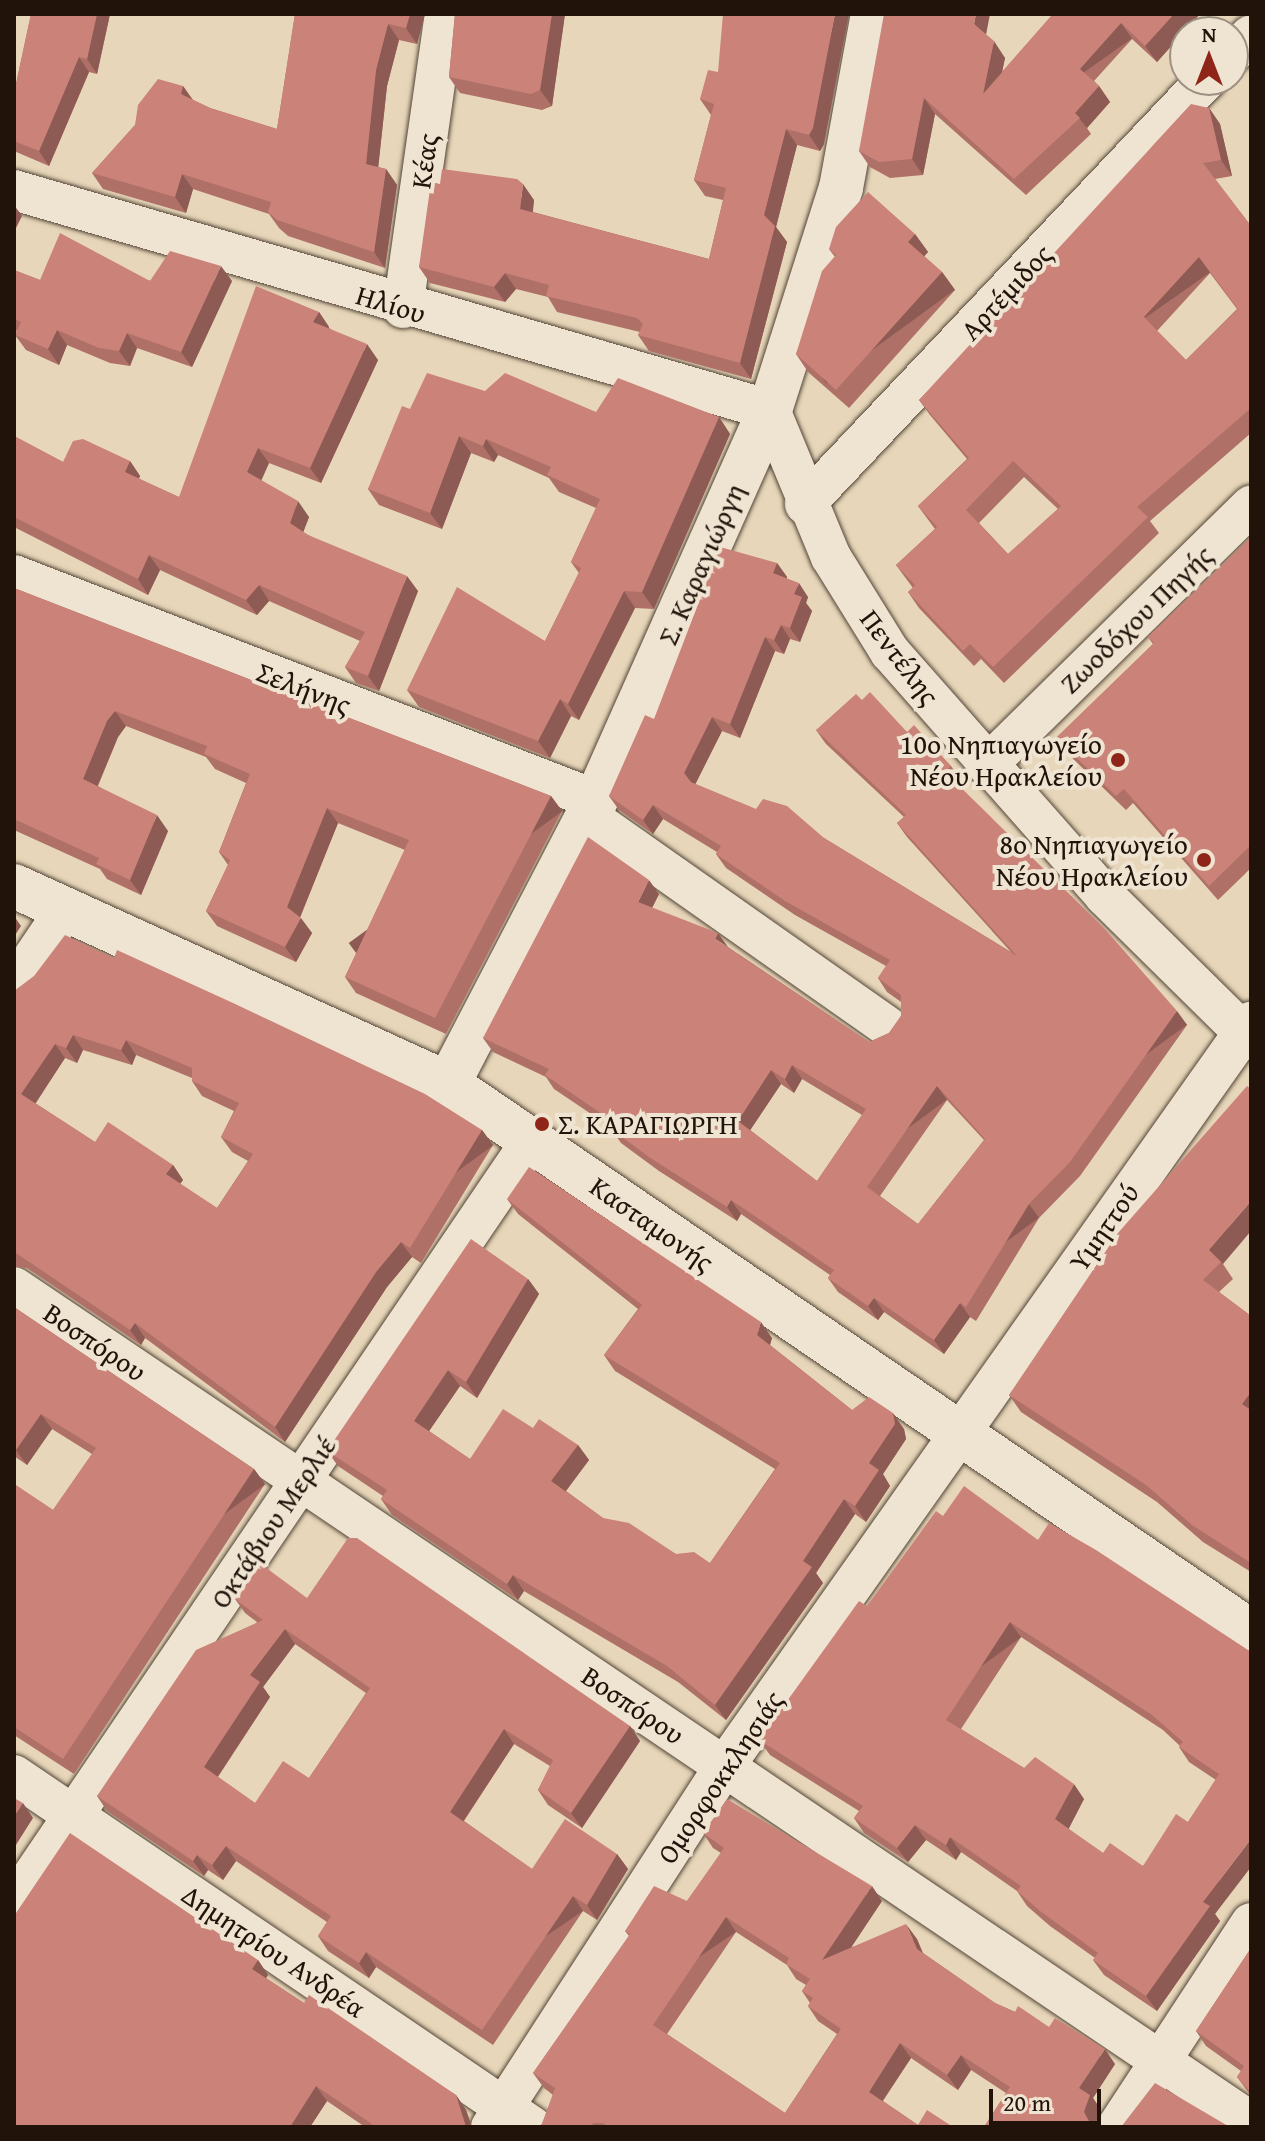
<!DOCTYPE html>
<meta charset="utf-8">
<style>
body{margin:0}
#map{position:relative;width:1265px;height:2141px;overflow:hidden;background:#e7d6b9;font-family:"Gentium Book Plus",serif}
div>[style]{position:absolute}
.roads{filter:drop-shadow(0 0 2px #524436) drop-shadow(0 0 2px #524436)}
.minor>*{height:40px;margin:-20px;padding:0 20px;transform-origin:20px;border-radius:20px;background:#efe4d2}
.tertiary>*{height:44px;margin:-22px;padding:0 22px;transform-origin:22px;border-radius:22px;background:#efe4d2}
.wall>*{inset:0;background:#af7067}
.shaded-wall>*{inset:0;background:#8e5b54;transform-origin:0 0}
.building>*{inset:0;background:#cb8278}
.dots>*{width:22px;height:22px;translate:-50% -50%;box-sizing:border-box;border:4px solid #efe4d2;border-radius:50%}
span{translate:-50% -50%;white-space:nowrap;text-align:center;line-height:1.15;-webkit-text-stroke:8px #efe4d2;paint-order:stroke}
.street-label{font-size:28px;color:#21130a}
.poi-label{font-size:28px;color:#21130a}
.right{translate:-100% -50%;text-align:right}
.left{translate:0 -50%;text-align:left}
.frame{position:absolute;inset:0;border:16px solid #21130a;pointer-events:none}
.north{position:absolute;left:1169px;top:16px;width:80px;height:80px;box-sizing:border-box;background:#efe4d2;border:2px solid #9d9082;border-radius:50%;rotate:0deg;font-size:22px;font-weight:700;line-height:32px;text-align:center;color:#21130a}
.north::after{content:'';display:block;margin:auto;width:28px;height:36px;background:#8f2418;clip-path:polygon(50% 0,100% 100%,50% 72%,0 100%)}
.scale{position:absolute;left:989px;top:2089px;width:112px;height:36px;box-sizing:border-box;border:4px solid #21130a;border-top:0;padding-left:10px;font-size:24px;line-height:28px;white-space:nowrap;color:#21130a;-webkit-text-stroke:6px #efe4d2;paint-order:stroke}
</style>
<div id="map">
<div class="roads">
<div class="minor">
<i style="left:1233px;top:53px;width:25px;rotate:-45deg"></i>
<i style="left:14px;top:190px;width:787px;rotate:16.23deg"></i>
<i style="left:770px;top:410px;width:159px;rotate:67.5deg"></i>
<i style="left:831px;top:557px;width:112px;rotate:58.2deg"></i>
<i style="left:890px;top:652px;width:325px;rotate:48.6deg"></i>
<i style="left:1105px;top:896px;width:205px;rotate:44.6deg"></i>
<i style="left:403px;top:308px;width:297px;rotate:-81.9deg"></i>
<i style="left:805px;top:504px;width:584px;rotate:-46.6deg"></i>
<i style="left:14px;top:575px;width:624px;rotate:21.14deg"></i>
<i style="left:987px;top:765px;width:370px;rotate:-44.5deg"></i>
<i style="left:588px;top:816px;width:367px;rotate:35.1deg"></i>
<i style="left:14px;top:986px;width:92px;rotate:-56.1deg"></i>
<i style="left:14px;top:1287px;width:1492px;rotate:34.02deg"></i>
<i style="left:14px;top:1775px;width:627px;rotate:34.15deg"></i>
<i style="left:14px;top:1903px;width:922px;rotate:-55.83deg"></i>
<i style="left:491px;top:2127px;width:429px;rotate:-57.1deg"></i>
<i style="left:724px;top:1767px;width:913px;rotate:-54.73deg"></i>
<i style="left:1117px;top:2127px;width:244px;rotate:-56.7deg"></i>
</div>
<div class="tertiary">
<i style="left:14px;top:886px;width:477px;rotate:24.5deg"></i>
<i style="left:448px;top:1084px;width:972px;rotate:34.31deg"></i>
<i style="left:448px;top:1084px;width:320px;rotate:-62.5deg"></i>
<i style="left:596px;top:800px;width:427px;rotate:-66deg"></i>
<i style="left:770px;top:410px;width:233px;rotate:-72.3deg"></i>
<i style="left:841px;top:188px;width:177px;rotate:-79.6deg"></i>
</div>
</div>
<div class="wall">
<i style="clip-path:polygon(31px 14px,110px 14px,97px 74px,89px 72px,49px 166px,14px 151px,14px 83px,16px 84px)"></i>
<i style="clip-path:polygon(295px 14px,425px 14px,417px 44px,399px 40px,387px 86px,378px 167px,386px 169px,397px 185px,385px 268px,288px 236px,279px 228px,269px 214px,193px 189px,186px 213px,103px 189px,92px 173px,135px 125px,183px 86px,193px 100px,210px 108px,277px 129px)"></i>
<i style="clip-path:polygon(455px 14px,565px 14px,552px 106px,542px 110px,460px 93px,449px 77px)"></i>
<i style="clip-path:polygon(1053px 14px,1200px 14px,1157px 62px,1132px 39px,1094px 81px,1099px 86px,1110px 102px,1087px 128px,1091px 134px,1026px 195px,935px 114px,923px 175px,890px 178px,870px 167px,859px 151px,905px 16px,986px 35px,1005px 58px,1002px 72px)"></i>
<i style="clip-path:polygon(718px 72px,824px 144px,820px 151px,797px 145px,776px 227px,787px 242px,751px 379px,649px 351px,638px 335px,640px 332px,557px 312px,548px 297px,516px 289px,505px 302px,430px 283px,419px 267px,440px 184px,534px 200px,533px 212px,709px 259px,723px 200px,705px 196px,694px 180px,711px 115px,700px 99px)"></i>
<i style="clip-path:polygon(evenodd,1209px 108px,1220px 124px,1232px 176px,1215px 179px,1251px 226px,1251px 433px,1150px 521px,1159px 533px,1004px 683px,981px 659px,974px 666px,919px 608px,908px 592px,913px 588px,896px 565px,935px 529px,918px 506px,967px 459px,930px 415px,919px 400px,1209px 108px,1210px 273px,1237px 309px,1186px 360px,1157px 331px,1210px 273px,1209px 108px,1024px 477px,1058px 509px,1008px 554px,979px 523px,1024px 477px)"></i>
<i style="clip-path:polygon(915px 234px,928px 252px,924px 256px,942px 272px,955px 290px,849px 408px,808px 372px,796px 354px,835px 257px,829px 249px)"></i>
<i style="clip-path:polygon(14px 270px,40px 280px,232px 281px,192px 367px,137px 348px,130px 366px,110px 363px,67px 345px,59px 365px,26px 350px,15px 335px,17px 331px,14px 330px)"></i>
<i style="clip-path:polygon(319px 312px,329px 327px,329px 328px,378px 360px,321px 483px,269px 463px,261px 480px,309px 517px,303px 532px,308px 535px,418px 591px,379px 691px,356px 683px,345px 667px,360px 641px,269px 601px,257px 615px,160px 570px,148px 595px,14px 527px,14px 436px,63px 462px,130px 461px,140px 476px,139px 479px,179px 497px)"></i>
<i style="clip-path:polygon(485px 391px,596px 412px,719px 417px,730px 434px,654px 609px,635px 608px,579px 720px,571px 716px,550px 758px,419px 707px,407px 690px,545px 641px,579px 573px,571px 562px,596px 508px,559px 492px,549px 478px,498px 455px,494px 462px,471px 453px,442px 529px,379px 505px,368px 489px,410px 409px)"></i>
<i style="clip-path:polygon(1251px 537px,1251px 868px,1218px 900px,1133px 803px,1126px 810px,1066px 752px,1056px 738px,1153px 644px,1148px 637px)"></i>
<i style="clip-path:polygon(evenodd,777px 563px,787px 577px,786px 578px,808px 597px,806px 603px,812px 611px,800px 642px,790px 639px,784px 654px,775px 651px,740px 738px,722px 731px,695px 784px,824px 838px,1011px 952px,907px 837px,897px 823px,904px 817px,826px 744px,816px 730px,862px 700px,907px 732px,951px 766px,961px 780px,957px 784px,1187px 1025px,1080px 1176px,1039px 1218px,976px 1321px,970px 1317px,944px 1354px,884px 1312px,878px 1320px,838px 1292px,828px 1278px,830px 1275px,741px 1214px,737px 1221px,659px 1171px,621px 1143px,611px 1129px,612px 1128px,554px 1089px,546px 1077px,493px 1052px,483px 1038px,659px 894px,652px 908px,728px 947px,869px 1042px,889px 1033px,901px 1016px,901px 1002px,887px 992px,878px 978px,886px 966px,795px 915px,726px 868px,716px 854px,717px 852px,663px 819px,653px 834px,619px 810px,609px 796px,654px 719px,777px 563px,802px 1079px,862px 1115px,817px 1181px,750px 1130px,781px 1084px,794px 1093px,802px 1079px,777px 563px,947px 1100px,984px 1140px,918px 1224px,880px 1196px,947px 1100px)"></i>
<i style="clip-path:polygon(14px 588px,551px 796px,562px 811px,446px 1034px,356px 993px,345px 977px,405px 850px,338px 823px,300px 918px,312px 933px,296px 962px,217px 926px,206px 911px,228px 865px,219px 852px,246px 783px,215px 769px,206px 757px,126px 726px,118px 737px,98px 786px,168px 831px,141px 895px,107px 879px,100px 869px,14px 830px)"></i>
<i style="clip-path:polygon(evenodd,14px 991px,482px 1130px,493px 1145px,421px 1263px,412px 1257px,387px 1287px,285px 1442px,145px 1338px,141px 1345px,27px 1268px,14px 1267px,14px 991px,83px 1050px,132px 1065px,136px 1055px,192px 1078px,192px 1081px,202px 1096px,234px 1111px,221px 1137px,232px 1152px,248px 1161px,217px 1208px,180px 1184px,183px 1180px,173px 1165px,95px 1142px,35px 1103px,65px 1058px,77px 1063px,83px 1050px)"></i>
<i style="clip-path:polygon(1251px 1089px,1223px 1264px,1233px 1279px,1219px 1292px,1251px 1316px,1251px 1572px,1203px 1542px,1157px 1502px,1021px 1412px,1009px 1395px)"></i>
<i style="clip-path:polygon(507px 1199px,772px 1338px,770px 1345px,852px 1410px,904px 1429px,906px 1439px,883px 1474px,890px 1486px,866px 1522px,855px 1514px,816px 1573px,823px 1583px,726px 1720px,678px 1682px,524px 1591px,518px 1600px,392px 1515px,381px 1499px,383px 1496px,338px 1466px,327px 1451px,528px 1279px,539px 1294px,477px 1398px,460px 1386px,429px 1431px,470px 1459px,533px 1428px,578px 1445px,589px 1460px,566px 1491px,603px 1518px,676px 1554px,710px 1563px,775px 1469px,615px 1371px,604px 1355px,638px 1309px,518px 1214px)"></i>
<i style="clip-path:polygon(14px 1307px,254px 1469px,265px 1484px,74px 1774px,14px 1735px,14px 1484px,53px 1510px,92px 1454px,52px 1429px,27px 1465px,14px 1456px)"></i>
<i style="clip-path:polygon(evenodd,943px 1516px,1038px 1540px,1251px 1652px,1215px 1914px,1220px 1921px,1157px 2011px,1104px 1975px,1093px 1960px,1095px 1958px,1050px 1926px,1027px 1906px,1017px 1891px,961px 1852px,956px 1860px,926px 1840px,908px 1862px,864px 1833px,854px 1818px,859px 1811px,770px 1755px,759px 1740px,867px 1606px,943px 1516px,1021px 1637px,1163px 1730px,1180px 1746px,1179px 1747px,1189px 1762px,1216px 1780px,1188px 1822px,1143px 1866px,1103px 1853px,1068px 1829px,1084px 1799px,1024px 1768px,961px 1729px,1021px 1637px)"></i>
<i style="clip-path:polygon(evenodd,307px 1598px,630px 1726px,640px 1741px,582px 1828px,548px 1805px,538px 1790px,550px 1766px,514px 1744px,464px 1821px,532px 1869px,617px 1854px,628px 1869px,597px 1920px,583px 1911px,493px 2045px,376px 1967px,369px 1978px,328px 1951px,318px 1936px,327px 1922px,236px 1861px,223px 1880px,208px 1870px,204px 1876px,107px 1811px,97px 1796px,257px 1622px,245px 1613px,235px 1599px,307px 1598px,295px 1644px,366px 1693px,309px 1778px,255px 1803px,218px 1777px,270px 1697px,263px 1687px,295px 1644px)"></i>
<i style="clip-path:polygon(evenodd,703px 1833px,882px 1901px,851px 1947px,917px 1939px,923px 1953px,995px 2003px,1049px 2027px,1115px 2064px,1093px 2098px,1101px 2110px,1094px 2127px,984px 2127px,1006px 2093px,971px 2070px,958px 2090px,911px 2058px,883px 2101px,918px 2125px,953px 2127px,538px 2127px,542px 2124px,553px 2095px,544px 2088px,533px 2073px,629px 1936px,625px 1931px,687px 1901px,721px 1853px,713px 1848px,703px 1833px,736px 1932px,787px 1965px,796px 1979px,806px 1985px,802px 1991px,810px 2003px,808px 2006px,818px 2021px,837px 2034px,785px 2113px,667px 2034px,736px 1932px)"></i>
<i style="clip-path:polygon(1251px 1948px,1251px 2096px,1237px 2077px,1241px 2071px,1206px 2046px,1196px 2031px)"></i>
<i style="clip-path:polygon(258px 1960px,268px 1975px,266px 1978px,304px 2003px,456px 2095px,466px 2110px,472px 2127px,365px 2127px,327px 2101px,310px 2127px,14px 2127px)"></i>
</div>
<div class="shaded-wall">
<i style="clip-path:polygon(97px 14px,110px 14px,97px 74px,87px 59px)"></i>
<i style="clip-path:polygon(410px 14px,425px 14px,417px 44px,406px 28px)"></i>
<i style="clip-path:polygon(552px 14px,565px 14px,552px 106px,540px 90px)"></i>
<i style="clip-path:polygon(835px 14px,849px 14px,824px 144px,820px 151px,809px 135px)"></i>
<i style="clip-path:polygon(976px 14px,990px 14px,985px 40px,974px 24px)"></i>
<i style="clip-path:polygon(1174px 14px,1200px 14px,1157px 62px,1145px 46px)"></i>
<i style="left:1121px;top:23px;width:19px;height:62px;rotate:55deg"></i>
<i style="clip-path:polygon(388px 24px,399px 40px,387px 86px,377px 179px,366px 164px,376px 70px)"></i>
<i style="clip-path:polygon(994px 41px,1005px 58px,994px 111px,983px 94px)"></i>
<i style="clip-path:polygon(79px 57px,89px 72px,49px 166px,39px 151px)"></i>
<i style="clip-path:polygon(183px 86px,194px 102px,181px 94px)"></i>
<i style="clip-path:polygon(1099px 86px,1110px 102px,1087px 128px,1075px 113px)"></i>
<i style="clip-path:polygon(924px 98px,935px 114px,923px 175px,912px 159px)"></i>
<i style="clip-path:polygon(1209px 108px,1220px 124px,1232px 176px,1221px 160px)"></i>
<i style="clip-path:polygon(786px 129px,797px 145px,776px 227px,787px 242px,751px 379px,740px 363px,764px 215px)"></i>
<i style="clip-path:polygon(386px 169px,397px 185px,385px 268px,374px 252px)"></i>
<i style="clip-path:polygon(182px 174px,193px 189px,186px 213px,175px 197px)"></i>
<i style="clip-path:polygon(523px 184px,534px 200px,531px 224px,520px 209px)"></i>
<i style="clip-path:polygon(14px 205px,22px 216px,14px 232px)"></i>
<i style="clip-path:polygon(915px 234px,928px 252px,921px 260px,908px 242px)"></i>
<i style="left:1199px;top:257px;width:19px;height:81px;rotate:55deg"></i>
<i style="clip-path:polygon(221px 266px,232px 281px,192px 367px,181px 352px)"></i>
<i style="left:942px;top:272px;width:22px;height:159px;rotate:54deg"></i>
<i style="clip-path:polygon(505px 273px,516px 289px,505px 302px,494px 287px)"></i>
<i style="clip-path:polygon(319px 312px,329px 327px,324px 337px,313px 322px)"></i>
<i style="clip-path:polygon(57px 330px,67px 345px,59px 365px,48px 349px)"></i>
<i style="clip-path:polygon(127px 333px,137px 348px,130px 366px,119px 351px)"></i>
<i style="clip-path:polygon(367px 344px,378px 360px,321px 483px,310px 468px)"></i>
<i style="clip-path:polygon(719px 417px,730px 434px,654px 609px,642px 592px)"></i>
<i style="clip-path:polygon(459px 436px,471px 453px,442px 529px,430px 513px)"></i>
<i style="clip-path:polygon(486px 439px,498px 455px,494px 462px,483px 446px)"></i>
<i style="clip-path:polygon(258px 448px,269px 463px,258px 488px,247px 472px)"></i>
<i style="clip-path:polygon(130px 461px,140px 476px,135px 487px,125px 472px)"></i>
<i style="clip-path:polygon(298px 501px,309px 517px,301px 538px,290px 523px)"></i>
<i style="clip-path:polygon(149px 555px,160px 570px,148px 595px,138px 579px)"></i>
<i style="clip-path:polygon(777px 563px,787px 577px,783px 587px,773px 573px)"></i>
<i style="clip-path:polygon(407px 576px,418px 591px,379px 691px,368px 676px)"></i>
<i style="clip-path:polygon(799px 583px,808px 597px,806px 603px,812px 611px,800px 642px,790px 628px,794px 594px)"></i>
<i style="clip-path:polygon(259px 585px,269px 601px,257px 615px,246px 600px)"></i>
<i style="clip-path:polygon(624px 591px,635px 608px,579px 720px,568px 704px)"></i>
<i style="clip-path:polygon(781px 625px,790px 639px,784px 654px,774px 640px)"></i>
<i style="clip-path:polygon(765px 637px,775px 651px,740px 738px,730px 724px)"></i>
<i style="clip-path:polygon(560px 699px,571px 716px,550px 758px,538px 741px)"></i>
<i style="clip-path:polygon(115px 711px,126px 726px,118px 737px,94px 794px,83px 779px,107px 721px)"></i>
<i style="clip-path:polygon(712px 717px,722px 731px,694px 787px,684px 773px)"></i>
<i style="left:551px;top:796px;width:19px;height:250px;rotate:54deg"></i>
<i style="clip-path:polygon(653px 805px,663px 819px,653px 834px,643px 820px)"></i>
<i style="clip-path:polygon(327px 808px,338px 823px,298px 922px,301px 918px,312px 933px,296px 962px,285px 947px,287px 907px)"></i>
<i style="clip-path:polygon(157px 815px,168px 831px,141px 895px,130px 880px)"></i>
<i style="clip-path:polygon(649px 880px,659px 894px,648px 916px,638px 902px)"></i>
<i style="clip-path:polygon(14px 916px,21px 926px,14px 937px)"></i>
<i style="clip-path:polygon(718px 933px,728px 947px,715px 939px)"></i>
<i style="left:1177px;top:1011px;width:17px;height:185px;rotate:54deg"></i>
<i style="clip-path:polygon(73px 1035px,83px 1050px,77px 1063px,66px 1048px)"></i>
<i style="clip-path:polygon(126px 1040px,136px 1055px,132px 1065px,121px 1050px)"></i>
<i style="clip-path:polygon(55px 1044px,65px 1058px,32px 1109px,21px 1094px)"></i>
<i style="clip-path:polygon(792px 1065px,802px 1079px,794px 1093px,785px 1079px)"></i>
<i style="clip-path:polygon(771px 1070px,781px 1084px,747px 1135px,738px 1121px)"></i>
<i style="left:937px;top:1086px;width:17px;height:123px;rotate:54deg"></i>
<i style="left:482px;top:1130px;width:19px;height:138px;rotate:54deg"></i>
<i style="clip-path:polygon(173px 1165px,183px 1180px,176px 1189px,166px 1174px)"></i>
<i style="clip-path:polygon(731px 1200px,741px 1214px,737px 1221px,727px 1207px)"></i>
<i style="clip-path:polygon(1251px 1201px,1251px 1231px,1223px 1264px,1209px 1250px)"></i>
<i style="left:1029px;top:1204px;width:17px;height:121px;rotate:54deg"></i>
<i style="clip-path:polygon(401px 1242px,412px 1257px,387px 1287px,285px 1442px,275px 1427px,376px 1272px)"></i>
<i style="clip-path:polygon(528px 1279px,539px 1294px,477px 1398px,466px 1382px)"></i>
<i style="clip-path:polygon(874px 1298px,884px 1312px,878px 1320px,868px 1306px)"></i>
<i style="clip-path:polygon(960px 1303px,970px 1317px,944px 1354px,934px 1340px)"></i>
<i style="clip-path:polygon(761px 1322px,772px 1338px,768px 1351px,757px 1335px)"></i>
<i style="clip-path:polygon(135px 1323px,145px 1338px,141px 1345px,130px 1330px)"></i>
<i style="clip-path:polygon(448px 1370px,460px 1386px,425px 1437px,414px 1421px)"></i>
<i style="clip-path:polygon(1251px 1392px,1251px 1416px,1242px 1404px)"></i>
<i style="clip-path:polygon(893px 1413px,904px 1429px,906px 1439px,883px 1474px,890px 1486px,866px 1522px,855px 1506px,869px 1463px)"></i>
<i style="clip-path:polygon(41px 1414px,52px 1429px,27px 1465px,16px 1450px)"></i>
<i style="clip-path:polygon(578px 1445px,589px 1460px,562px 1496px,551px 1481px)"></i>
<i style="left:254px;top:1469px;width:19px;height:347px;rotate:54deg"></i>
<i style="clip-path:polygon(844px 1499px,855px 1514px,816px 1573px,823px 1583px,726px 1720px,715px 1705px,803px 1561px)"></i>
<i style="clip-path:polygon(513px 1575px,524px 1591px,518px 1600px,507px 1584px)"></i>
<i style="left:1010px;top:1622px;width:19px;height:117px;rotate:54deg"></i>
<i style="clip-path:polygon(285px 1629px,295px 1644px,263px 1687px,270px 1697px,214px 1782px,204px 1767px,250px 1675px)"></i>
<i style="clip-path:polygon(630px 1726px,640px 1741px,582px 1828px,571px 1813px)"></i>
<i style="clip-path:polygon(504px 1729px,514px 1744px,460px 1826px,450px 1812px)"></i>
<i style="clip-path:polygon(1074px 1784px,1084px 1799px,1066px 1834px,1055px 1819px)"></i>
<i style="clip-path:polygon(23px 1803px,33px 1818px,14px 1848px,14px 1816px)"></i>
<i style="clip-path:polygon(915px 1825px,926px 1840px,908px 1862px,897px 1848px)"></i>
<i style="clip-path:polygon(950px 1837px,961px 1852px,956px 1860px,946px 1845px)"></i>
<i style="clip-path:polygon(1251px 1839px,1251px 1867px,1215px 1914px,1220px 1921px,1157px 2011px,1146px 1996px,1203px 1902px)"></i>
<i style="clip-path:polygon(226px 1846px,236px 1861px,223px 1880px,212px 1865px)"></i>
<i style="clip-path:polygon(617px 1854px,628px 1869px,597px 1920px,587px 1905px)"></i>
<i style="clip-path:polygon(197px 1855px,208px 1870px,204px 1876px,193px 1861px)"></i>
<i style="clip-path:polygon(872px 1886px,882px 1901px,833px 1975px,822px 1960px)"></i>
<i style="left:573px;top:1896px;width:18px;height:162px;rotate:56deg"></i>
<i style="left:726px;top:1917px;width:18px;height:130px;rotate:56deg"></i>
<i style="clip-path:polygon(906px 1924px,917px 1939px,927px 1964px,917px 1949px)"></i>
<i style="clip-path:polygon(366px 1952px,376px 1967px,369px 1978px,359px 1963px)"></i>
<i style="clip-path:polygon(258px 1960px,268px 1975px,262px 1984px,252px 1969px)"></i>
<i style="clip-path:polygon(900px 2043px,911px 2058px,879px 2106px,869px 2092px)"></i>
<i style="clip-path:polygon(1105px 2049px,1115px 2064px,1093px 2098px,1101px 2110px,1094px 2127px,1092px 2127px,1084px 2112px,1079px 2088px)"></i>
<i style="clip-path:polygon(961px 2055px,971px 2070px,958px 2090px,947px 2075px)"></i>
<i style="clip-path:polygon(316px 2086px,327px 2101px,310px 2127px,290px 2127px)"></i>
<i style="clip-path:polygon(456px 2095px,466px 2110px,472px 2127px,466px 2127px)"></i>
</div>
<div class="building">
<i style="clip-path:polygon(31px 14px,97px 14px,87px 59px,79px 57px,39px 151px,14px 141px,14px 83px,16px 84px)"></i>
<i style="clip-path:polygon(295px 14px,410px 14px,406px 28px,388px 24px,376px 70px,366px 164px,386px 169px,374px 252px,277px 220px,268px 212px,271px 202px,182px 174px,175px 197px,92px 173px,135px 125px,138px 105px,158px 79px,183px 86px,181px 94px,210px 108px,277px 129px)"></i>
<i style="clip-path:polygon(455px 14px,552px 14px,540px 90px,531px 94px,449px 77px)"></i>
<i style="clip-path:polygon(723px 14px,835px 14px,813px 128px,809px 135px,786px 129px,764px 215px,775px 226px,740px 363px,638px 335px,643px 324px,637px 318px,546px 296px,549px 285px,505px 273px,494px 287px,419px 267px,431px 182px,440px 184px,442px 169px,517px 179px,523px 184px,520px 209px,709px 259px,726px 188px,694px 180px,714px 104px,700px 99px,708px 70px,718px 72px)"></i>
<i style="clip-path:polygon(884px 14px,898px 14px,905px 16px,906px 14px,976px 14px,974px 24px,994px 41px,983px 94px,1053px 14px,1174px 14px,1145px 46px,1121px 23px,1080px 69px,1099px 86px,1075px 113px,1080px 118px,1014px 179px,924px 98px,912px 159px,879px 162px,859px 151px)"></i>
<i style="clip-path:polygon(evenodd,1191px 104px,1209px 108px,1221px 160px,1203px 163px,1251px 226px,1251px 408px,1137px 507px,1148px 517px,993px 667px,970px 644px,963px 651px,908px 592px,915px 585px,896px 565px,937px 527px,918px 506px,969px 458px,919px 400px,1191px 104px,1199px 257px,1238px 309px,1186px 360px,1144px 317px,1199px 257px,1191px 104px,1013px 461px,1061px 506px,1008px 554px,966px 510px,1013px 461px)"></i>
<i style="clip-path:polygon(868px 192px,915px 234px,908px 242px,942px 272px,836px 390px,796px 354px,822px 271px,836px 255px,829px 249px,836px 227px)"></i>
<i style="clip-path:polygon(60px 233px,150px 281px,170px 251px,221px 266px,181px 352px,127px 333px,119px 351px,99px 348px,57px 330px,48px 349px,15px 335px,21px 322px,14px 319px,14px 270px,40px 280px)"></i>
<i style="clip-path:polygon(256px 286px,319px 312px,313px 322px,367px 344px,310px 468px,258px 448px,247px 472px,298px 501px,290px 523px,308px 535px,407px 576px,368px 676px,345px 667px,365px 632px,259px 585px,246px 600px,149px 555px,138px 579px,14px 517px,14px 436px,63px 462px,73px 441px,83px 439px,130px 461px,125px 472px,179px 497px)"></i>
<i style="clip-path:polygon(427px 373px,485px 391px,505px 373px,596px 412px,618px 378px,719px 417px,642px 592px,624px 591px,568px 704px,560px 699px,538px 741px,407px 690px,457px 587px,545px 641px,581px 568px,571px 562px,600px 499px,547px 475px,551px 467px,486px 439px,483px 446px,459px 436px,430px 513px,368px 489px,402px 406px,410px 409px)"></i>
<i style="clip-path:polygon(1251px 537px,1251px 845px,1209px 886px,1124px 789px,1116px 796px,1056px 738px,1154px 643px,1148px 637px)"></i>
<i style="clip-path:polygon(evenodd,720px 547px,777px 563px,773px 573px,799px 583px,794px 594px,802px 597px,790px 628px,781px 625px,774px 640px,765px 637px,730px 724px,712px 717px,684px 773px,691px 782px,756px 809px,763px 799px,787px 806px,824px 838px,1017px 956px,897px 823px,906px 815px,816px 730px,856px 694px,862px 700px,870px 692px,907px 732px,914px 725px,951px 766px,945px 772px,1104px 928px,1177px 1011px,1070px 1162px,1029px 1204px,966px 1307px,960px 1303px,934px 1340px,874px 1298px,868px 1306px,828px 1278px,834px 1270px,731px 1200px,727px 1207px,649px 1157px,611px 1129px,615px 1123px,545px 1075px,549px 1069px,483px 1038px,588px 837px,649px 880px,638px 902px,718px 933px,715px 939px,869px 1042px,889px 1033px,901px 1016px,901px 995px,878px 978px,890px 960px,785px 901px,716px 854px,721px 846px,653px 805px,643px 820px,609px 796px,645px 715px,654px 719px,720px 547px,792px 1065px,866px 1109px,817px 1181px,738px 1121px,771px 1070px,785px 1079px,792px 1065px,720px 547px,937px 1086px,985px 1139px,918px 1224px,867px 1187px,937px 1086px)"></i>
<i style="clip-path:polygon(14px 588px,551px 796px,435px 1018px,345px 977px,409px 840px,327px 808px,287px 907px,301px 918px,285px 947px,206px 911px,230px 860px,219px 852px,250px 774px,204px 754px,207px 746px,115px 711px,107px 721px,83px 779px,157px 815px,130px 880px,96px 864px,99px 858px,14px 819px)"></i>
<i style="clip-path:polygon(evenodd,65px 935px,114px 958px,117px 950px,233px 1003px,425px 1094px,482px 1130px,410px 1248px,401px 1242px,376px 1272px,275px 1427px,135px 1323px,130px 1330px,16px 1253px,14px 1253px,14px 991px,34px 976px,65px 935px,73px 1035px,121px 1050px,126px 1040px,192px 1068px,192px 1081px,239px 1103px,221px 1137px,253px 1154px,217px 1208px,166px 1174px,173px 1165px,108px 1122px,95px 1142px,21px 1094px,55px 1044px,66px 1048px,73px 1035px)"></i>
<i style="clip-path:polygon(1247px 1086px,1251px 1089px,1251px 1201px,1209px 1250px,1221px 1262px,1203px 1280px,1251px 1316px,1251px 1392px,1242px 1404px,1251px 1410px,1251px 1563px,1192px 1525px,1146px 1485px,1009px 1395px,1118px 1233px)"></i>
<i style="clip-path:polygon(529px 1167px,761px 1322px,757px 1335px,852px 1410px,869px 1397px,893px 1413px,895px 1424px,869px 1463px,879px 1470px,855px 1506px,844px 1499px,803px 1561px,812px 1567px,715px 1705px,667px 1666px,513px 1575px,507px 1584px,381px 1499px,387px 1490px,327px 1451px,471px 1239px,528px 1279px,466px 1382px,448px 1370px,414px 1421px,470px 1459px,503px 1409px,533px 1428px,539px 1419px,578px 1445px,551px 1481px,603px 1518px,629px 1523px,676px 1554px,694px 1552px,710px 1563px,780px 1463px,604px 1355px,642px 1305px,507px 1199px)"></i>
<i style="clip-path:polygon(14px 1307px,254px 1469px,63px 1759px,14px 1727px,14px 1484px,53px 1510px,96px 1448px,41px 1414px,16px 1450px,14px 1448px)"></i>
<i style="clip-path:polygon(evenodd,964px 1486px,1038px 1540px,1049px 1523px,1096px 1550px,1251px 1652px,1251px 1839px,1203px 1902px,1210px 1906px,1146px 1996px,1093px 1960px,1098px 1953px,1040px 1911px,1017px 1891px,1021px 1886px,950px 1837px,946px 1845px,915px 1825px,897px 1848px,854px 1818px,863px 1806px,759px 1740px,859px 1601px,867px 1606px,936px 1511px,943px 1516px,964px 1486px,1010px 1622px,1152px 1715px,1183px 1742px,1179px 1747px,1219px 1774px,1188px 1822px,1176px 1814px,1143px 1866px,1110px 1843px,1103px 1853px,1055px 1819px,1074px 1784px,1035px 1757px,1024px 1768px,946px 1720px,1010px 1622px)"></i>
<i style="clip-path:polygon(evenodd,348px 1538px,357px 1538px,630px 1726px,571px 1813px,538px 1790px,553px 1760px,504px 1729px,450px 1812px,532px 1869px,565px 1819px,617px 1854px,587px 1905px,573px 1896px,482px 2030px,366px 1952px,359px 1963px,318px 1936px,331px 1916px,226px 1846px,212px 1865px,197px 1855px,193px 1861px,97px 1796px,196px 1650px,263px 1620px,235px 1599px,261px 1564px,307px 1598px,348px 1538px,285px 1629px,370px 1688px,309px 1778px,283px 1761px,255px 1803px,204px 1767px,260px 1682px,250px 1675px,285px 1629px)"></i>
<i style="clip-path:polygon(14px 1798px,23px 1803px,14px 1816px)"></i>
<i style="clip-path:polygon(evenodd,727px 1799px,872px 1886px,822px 1960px,906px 1924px,917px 1949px,995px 2003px,1015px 2012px,1018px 2006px,1049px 2027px,1055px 2018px,1105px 2049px,1079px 2088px,1090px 2095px,1084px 2112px,1092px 2127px,984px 2127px,1010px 2087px,961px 2055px,947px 2075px,900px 2043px,869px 2092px,918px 2125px,927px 2110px,953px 2127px,609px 2127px,603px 2123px,593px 2123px,591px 2127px,538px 2127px,542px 2124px,555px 2088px,533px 2073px,630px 1934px,625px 1931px,654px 1886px,687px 1901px,724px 1848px,703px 1833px,727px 1799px,726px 1917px,789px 1958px,786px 1964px,810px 1979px,802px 1991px,813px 1998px,808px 2006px,841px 2029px,785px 2113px,653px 2025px,726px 1917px)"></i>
<i style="clip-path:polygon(70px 1833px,258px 1960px,252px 1969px,304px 2003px,309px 1995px,456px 2095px,466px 2127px,370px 2127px,372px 2124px,316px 2086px,290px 2127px,14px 2127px,14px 1916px)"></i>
<i style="clip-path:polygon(1251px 1948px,1251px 2093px,1237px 2077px,1244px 2066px,1196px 2031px)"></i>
<i style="clip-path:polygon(1155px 2083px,1228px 2126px,1236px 2127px,1121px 2127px)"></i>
</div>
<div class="dots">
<i style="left:1118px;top:760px;background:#8f2418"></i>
<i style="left:1204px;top:860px;background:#8f2418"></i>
<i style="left:542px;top:1124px;background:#8f2418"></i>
</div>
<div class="street-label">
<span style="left:424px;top:161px;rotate:-82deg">Κέας</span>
<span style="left:1006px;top:292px;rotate:-47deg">Αρτέμιδος</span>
<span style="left:391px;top:304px;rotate:17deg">Ηλίου</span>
<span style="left:701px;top:564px;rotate:-66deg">Σ. Καραγιώργη</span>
<span style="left:1136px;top:619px;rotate:-44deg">Ζωοδόχου Πηγής</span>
<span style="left:900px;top:657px;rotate:53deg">Πεντέλης</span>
<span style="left:304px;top:688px;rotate:21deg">Σελήνης</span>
<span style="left:652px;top:1224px;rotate:35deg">Κασταμονής</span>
<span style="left:1104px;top:1227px;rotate:-55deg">Υμηττού</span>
<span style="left:95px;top:1342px;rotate:34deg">Βοσπόρου</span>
<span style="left:273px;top:1522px;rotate:-56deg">Οκτάβιου Μερλιέ</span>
<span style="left:633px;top:1705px;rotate:34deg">Βοσπόρου</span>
<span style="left:720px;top:1777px;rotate:-56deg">Ομορφοκκλησιάς</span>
<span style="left:274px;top:1951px;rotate:34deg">Δημητρίου Ανδρέα</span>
</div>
<div class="poi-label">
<span class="right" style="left:1102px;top:760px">10ο Νηπιαγωγείο<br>Νέου Ηρακλείου</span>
<span class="right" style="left:1188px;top:860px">8ο Νηπιαγωγείο<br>Νέου Ηρακλείου</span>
<span class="left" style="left:558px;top:1124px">Σ. ΚΑΡΑΓΙΩΡΓΗ</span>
</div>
<div class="frame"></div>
<div class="north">N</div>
<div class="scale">20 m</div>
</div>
